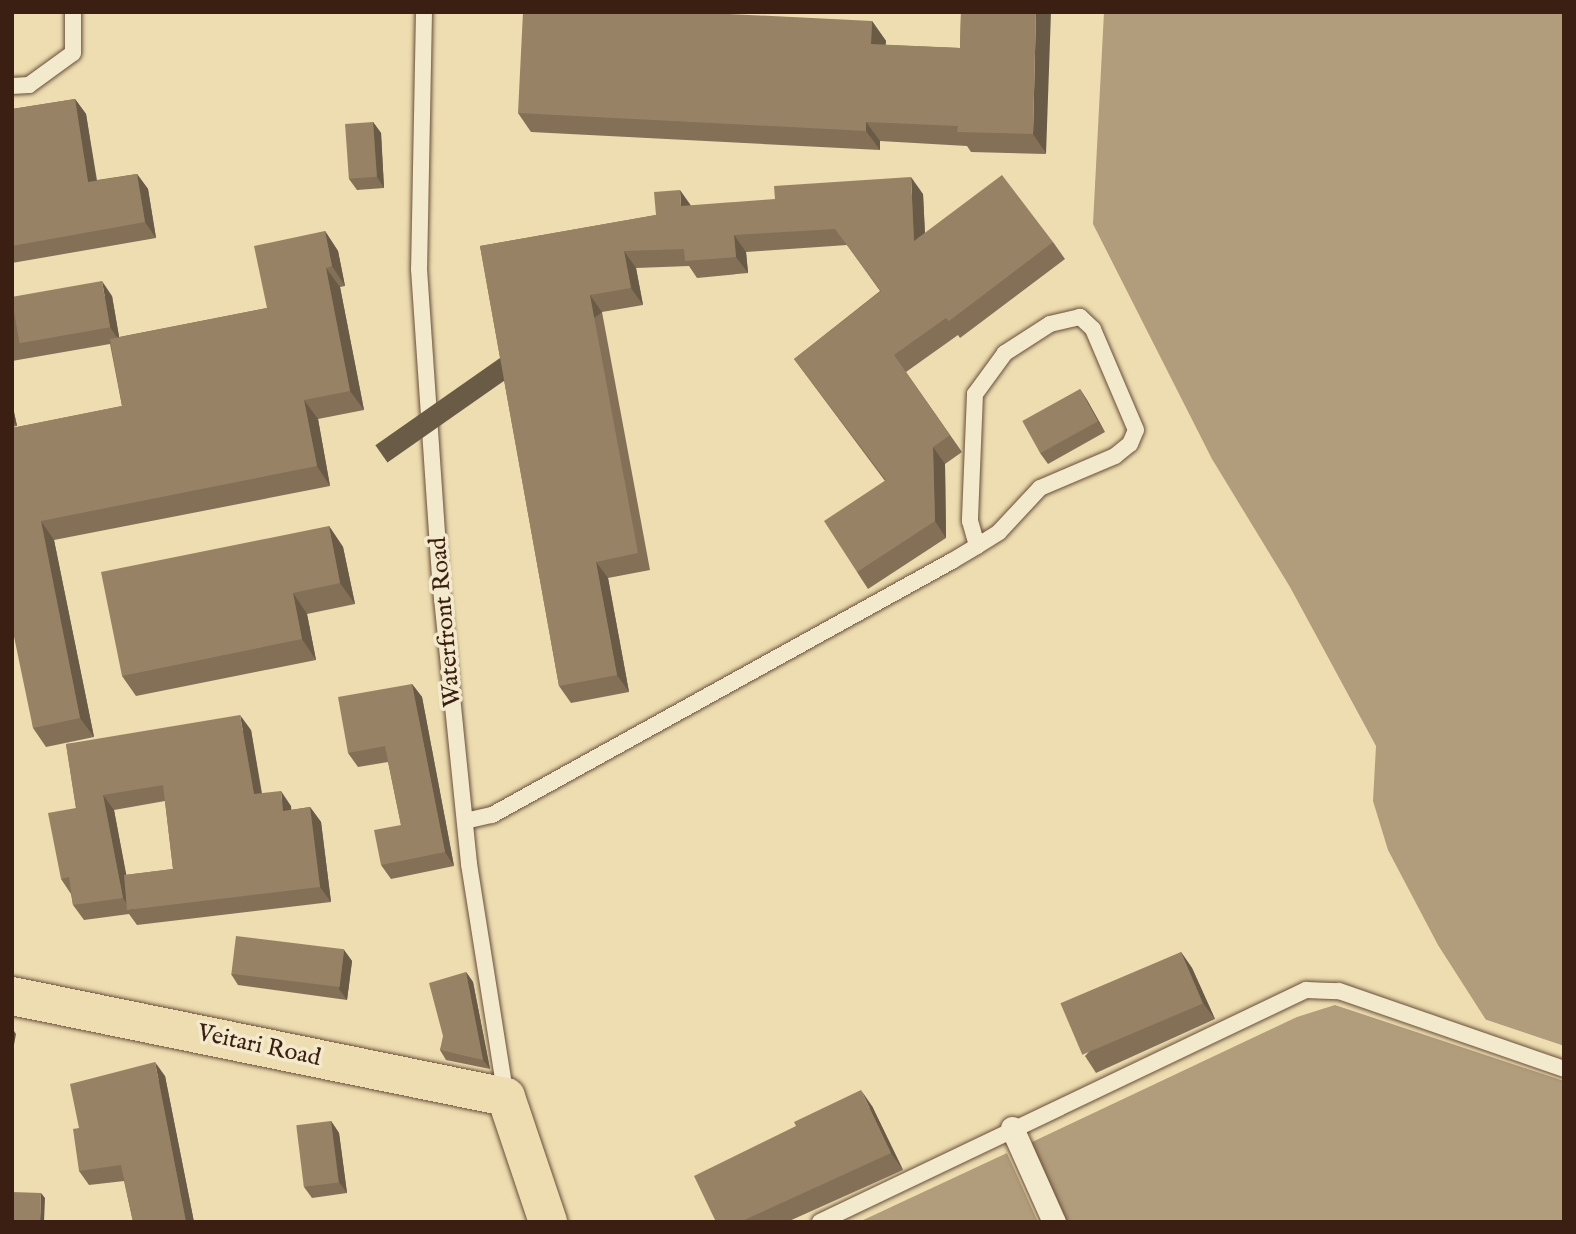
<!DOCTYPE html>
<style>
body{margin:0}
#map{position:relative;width:1576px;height:1234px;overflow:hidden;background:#edddb0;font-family:"IM FELL English",serif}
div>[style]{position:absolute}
.water>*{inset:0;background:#b19c7b}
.pier>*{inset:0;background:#edddb0;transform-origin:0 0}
.roads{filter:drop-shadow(0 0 2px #684e3a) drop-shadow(0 0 2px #684e3a)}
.service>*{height:16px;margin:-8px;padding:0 8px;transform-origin:8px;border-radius:8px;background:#f3e9cc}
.pedestrian>*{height:23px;margin:-11.5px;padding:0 11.5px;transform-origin:11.5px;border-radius:11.5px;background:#f3e9cc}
.primary>*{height:38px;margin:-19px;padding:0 19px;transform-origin:19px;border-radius:19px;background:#edddb0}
.wall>*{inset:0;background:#837057}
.shaded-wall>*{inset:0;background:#6a5b47;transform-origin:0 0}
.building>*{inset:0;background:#988265;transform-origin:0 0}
span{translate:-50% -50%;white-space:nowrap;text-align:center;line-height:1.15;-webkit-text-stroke:7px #f3e9cc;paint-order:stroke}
.street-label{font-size:24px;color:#3c1f13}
.frame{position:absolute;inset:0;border:14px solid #3c1f13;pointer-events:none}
</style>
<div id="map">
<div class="water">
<i style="clip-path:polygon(1104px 12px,1564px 12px,1564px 1046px,1486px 1020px,1438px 945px,1388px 850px,1373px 801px,1376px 746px,1290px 587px,1212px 459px,1093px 224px)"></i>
<i style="clip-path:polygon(1335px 1005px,1564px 1081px,1564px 1222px,1066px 1222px,1030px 1143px,1297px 1017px)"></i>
<i style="clip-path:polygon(1007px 1153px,1038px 1222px,859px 1222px)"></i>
</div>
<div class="pier">
<i style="left:1336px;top:1002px;width:240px;height:3px;rotate:18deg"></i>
<i style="clip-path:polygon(1481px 1018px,1564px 1046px,1564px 1049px,1485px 1023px)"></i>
<i style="clip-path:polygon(1010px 1151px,1042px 1222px,1007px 1153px)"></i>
</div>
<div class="roads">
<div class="service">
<i style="left:424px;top:12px;width:257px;rotate:91.1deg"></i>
<i style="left:419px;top:269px;width:320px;rotate:86.1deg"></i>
<i style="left:441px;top:588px;width:277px;rotate:84.2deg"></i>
<i style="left:469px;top:864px;width:236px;rotate:81deg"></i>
<i style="left:12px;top:86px;width:17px;rotate:-3deg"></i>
<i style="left:29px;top:85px;width:54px;rotate:-36deg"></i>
<i style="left:73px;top:53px;width:41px;rotate:-90deg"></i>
<i style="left:465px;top:821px;width:28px;rotate:-13deg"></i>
<i style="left:492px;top:815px;width:525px;rotate:-28.91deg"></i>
<i style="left:952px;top:561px;width:29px;rotate:-31deg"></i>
<i style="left:977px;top:546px;width:26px;rotate:-32deg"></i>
<i style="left:999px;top:532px;width:60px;rotate:-47deg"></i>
<i style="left:1040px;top:488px;width:82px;rotate:-23.1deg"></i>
<i style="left:1115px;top:456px;width:19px;rotate:-39deg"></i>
<i style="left:1130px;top:444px;width:15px;rotate:-67deg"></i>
<i style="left:1136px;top:430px;width:110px;rotate:-113.1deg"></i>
<i style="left:1093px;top:329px;width:18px;rotate:-137deg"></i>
<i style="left:1080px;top:317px;width:31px;rotate:167deg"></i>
<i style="left:1050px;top:324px;width:54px;rotate:147.2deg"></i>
<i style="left:1005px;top:353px;width:51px;rotate:126.2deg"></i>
<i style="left:975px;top:394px;width:127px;rotate:92.3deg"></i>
<i style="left:970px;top:521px;width:26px;rotate:74deg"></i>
<i style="left:820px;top:1222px;width:539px;rotate:-25.52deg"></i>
<i style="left:1306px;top:990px;width:33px;rotate:2deg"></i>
<i style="left:1339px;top:991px;width:238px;rotate:19.1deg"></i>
</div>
<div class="pedestrian">
<i style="left:1012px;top:1128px;width:103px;rotate:65.9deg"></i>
</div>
<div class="primary">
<i style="left:12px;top:996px;width:504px;rotate:11.56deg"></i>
<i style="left:506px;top:1097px;width:132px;rotate:71.4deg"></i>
</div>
</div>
<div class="wall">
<i style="clip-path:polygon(961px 12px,1046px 154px,971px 152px,967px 146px,880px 141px,880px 150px,531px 132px,518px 113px,872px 21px,886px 41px,885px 45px,960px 48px)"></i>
<i style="clip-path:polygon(75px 99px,86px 114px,97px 180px,137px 174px,148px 189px,156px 238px,12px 263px,12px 109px)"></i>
<i style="clip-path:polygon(373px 122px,381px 133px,384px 188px,357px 190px,349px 179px)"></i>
<i style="clip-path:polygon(923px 194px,925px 233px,1053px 242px,1065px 259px,960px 338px,958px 335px,906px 372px,962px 452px,945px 464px,946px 538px,868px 589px,857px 572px,885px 481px,794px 359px,880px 291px,847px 245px,746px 252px,748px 273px,697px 278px,689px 266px,636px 268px,643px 305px,602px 312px,650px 570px,608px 578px,629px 692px,571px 703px,559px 686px,480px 246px,656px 215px,691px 206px)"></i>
<i style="clip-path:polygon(325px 231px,338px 251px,345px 286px,340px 287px,364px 410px,318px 419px,330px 486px,54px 540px,94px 737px,46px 747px,33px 728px,12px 428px,122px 406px,110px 344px,12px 361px,12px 298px,112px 296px,119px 337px,267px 308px)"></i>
<i style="clip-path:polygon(1080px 389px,1087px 400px,1105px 432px,1048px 464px,1040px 453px)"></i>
<i style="clip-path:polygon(12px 403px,17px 426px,12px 427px)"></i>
<i style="clip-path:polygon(329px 526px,343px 547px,355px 604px,307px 614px,316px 660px,136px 696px,122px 676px)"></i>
<i style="clip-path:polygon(412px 684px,422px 697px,454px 866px,391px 879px,381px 865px,401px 825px,388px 762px,358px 767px,348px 753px)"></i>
<i style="clip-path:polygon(evenodd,251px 730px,262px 793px,291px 806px,291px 810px,310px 807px,321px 822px,331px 902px,137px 925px,129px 914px,84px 920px,73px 905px,71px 894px,61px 879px,76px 808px,66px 744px,251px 730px,165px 801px,173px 869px,126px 875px,114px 810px,165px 801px)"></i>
<i style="clip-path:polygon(344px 950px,352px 961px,347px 1000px,238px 985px,231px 974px)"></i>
<i style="clip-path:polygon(1181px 952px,1192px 968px,1215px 1019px,1096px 1073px,1085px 1056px)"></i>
<i style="clip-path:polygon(466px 972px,473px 982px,490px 1069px,446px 1060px,440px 1050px)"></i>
<i style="clip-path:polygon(165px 1076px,194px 1222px,133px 1222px,124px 1181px,89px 1185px,79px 1171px,79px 1128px)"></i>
<i style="clip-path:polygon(872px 1106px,903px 1170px,787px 1222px,716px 1222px)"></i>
<i style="clip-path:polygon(331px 1121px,339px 1133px,347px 1193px,312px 1198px,304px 1187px)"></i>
</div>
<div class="shaded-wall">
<i style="clip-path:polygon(1036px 12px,1051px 12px,1046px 154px,1033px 134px)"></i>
<i style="clip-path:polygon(872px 21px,886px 41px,884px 63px,871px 44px)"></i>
<i style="clip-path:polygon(75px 99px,86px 114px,99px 197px,88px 182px)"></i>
<i style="clip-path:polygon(373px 122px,381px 133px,384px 188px,377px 177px)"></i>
<i style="clip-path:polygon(866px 122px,880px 141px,880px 150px,866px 131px)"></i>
<i style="clip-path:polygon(137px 174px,148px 189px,156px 238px,145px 222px)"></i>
<i style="clip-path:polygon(911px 177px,923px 194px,926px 258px,914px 241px)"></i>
<i style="clip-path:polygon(680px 190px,692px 207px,681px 206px)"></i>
<i style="clip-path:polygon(325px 231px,338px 251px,345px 286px,332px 266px)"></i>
<i style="clip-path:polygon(734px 235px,746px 252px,748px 273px,736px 257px)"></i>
<i style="clip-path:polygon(624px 251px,636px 268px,643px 305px,631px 288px)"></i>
<i style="clip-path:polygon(326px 268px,340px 287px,364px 410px,350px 391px)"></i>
<i style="clip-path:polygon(102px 281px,112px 296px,120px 342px,110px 327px)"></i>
<i style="left:590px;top:295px;width:21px;height:262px;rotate:55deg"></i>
<i style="clip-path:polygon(1080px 389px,1087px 400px,1105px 432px,1098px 421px)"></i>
<i style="clip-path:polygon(304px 400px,318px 419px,330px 486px,317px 466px)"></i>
<i style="clip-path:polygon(12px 403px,17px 426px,12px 420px)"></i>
<i style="clip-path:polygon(933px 447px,945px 464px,946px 538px,935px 521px)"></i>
<i style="clip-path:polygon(41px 521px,54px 540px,94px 737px,80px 718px)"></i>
<i style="clip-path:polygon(329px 526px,343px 547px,355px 604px,340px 583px)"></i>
<i style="clip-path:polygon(596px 562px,608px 578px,629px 692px,617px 675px)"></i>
<i style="clip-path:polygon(293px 593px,307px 614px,316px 660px,302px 639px)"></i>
<i style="clip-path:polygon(412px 684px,422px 697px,454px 866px,445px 852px)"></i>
<i style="clip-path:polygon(240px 715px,251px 730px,264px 809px,254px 794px)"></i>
<i style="clip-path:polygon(281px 791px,291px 806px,293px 826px,283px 811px)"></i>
<i style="clip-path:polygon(103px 795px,114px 810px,133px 910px,131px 910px,123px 898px)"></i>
<i style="clip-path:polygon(310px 807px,321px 822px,331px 902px,320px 887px)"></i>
<i style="clip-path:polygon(344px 950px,352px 961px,347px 1000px,339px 989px)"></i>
<i style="clip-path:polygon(1181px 952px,1192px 968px,1215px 1019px,1203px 1003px)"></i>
<i style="clip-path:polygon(466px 972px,473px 982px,490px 1069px,483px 1060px)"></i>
<i style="clip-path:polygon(12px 1028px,16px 1034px,12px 1055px)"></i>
<i style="clip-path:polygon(155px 1062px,165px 1076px,194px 1222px,186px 1222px)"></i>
<i style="clip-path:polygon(861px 1090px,872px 1106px,903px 1170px,891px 1153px)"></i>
<i style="clip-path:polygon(331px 1121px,339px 1133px,347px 1193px,339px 1182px)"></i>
<i style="clip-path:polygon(41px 1193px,45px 1198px,44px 1222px,40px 1222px)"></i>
</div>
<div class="building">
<i style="clip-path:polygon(523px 12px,689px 12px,872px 21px,871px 44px,960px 48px,961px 12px,1036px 12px,1033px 134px,957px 132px,958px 126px,866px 122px,866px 131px,518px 113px)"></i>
<i style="clip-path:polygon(75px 99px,88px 182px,137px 174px,145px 222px,12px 246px,12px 109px)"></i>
<i style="left:373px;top:122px;width:55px;height:28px;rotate:86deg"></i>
<i style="clip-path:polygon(1002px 175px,1053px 242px,949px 321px,946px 318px,894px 355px,950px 435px,933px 447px,935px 521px,857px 572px,824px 521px,886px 480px,794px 359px,881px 291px,835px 229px,734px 235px,736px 257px,685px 261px,684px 249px,624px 251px,631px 288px,590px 295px,638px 553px,596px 562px,617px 675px,559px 686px,480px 246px,656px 215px,654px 192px,680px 190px,681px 206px,775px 199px,774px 186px,911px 177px,914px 241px)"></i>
<i style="clip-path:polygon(325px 231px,332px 266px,326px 268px,350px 391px,304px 400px,317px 466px,41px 521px,80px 718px,33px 728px,12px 627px,12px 428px,122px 406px,110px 339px,267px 308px,254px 246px)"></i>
<i style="left:102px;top:281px;width:47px;height:92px;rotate:80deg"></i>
<i style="left:1080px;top:389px;width:37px;height:66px;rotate:61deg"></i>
<i style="clip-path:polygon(329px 526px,340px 583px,293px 593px,302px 639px,122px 676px,101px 572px)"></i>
<i style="clip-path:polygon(412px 684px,445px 852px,381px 865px,374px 830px,401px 825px,385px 746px,348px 753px,338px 697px)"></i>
<i style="clip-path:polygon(240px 715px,254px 794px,281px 791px,283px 811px,310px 807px,320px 887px,127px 910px,124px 875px,173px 869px,163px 785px,103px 795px,123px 898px,73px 905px,69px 877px,61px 879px,48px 813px,76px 808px,66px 744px)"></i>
<i style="left:236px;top:936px;width:109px;height:38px;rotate:7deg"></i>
<i style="left:1181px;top:952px;width:56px;height:131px;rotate:67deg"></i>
<i style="clip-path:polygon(466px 972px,483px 1060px,440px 1050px,443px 1036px,429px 983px)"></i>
<i style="clip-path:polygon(155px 1062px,186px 1222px,133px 1222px,121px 1165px,79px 1171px,73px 1129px,79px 1128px,70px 1084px)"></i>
<i style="clip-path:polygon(861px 1090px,891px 1153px,740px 1222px,716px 1222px,694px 1176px,796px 1126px,794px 1122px)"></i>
<i style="left:331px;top:1121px;width:62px;height:35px;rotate:83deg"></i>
<i style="left:12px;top:1192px;width:29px;height:30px;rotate:2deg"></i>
</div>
<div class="street-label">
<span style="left:446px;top:622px;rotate:-95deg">Waterfront Road</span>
<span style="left:259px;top:1046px;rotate:12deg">Veitari Road</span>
</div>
<div class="frame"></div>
</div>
